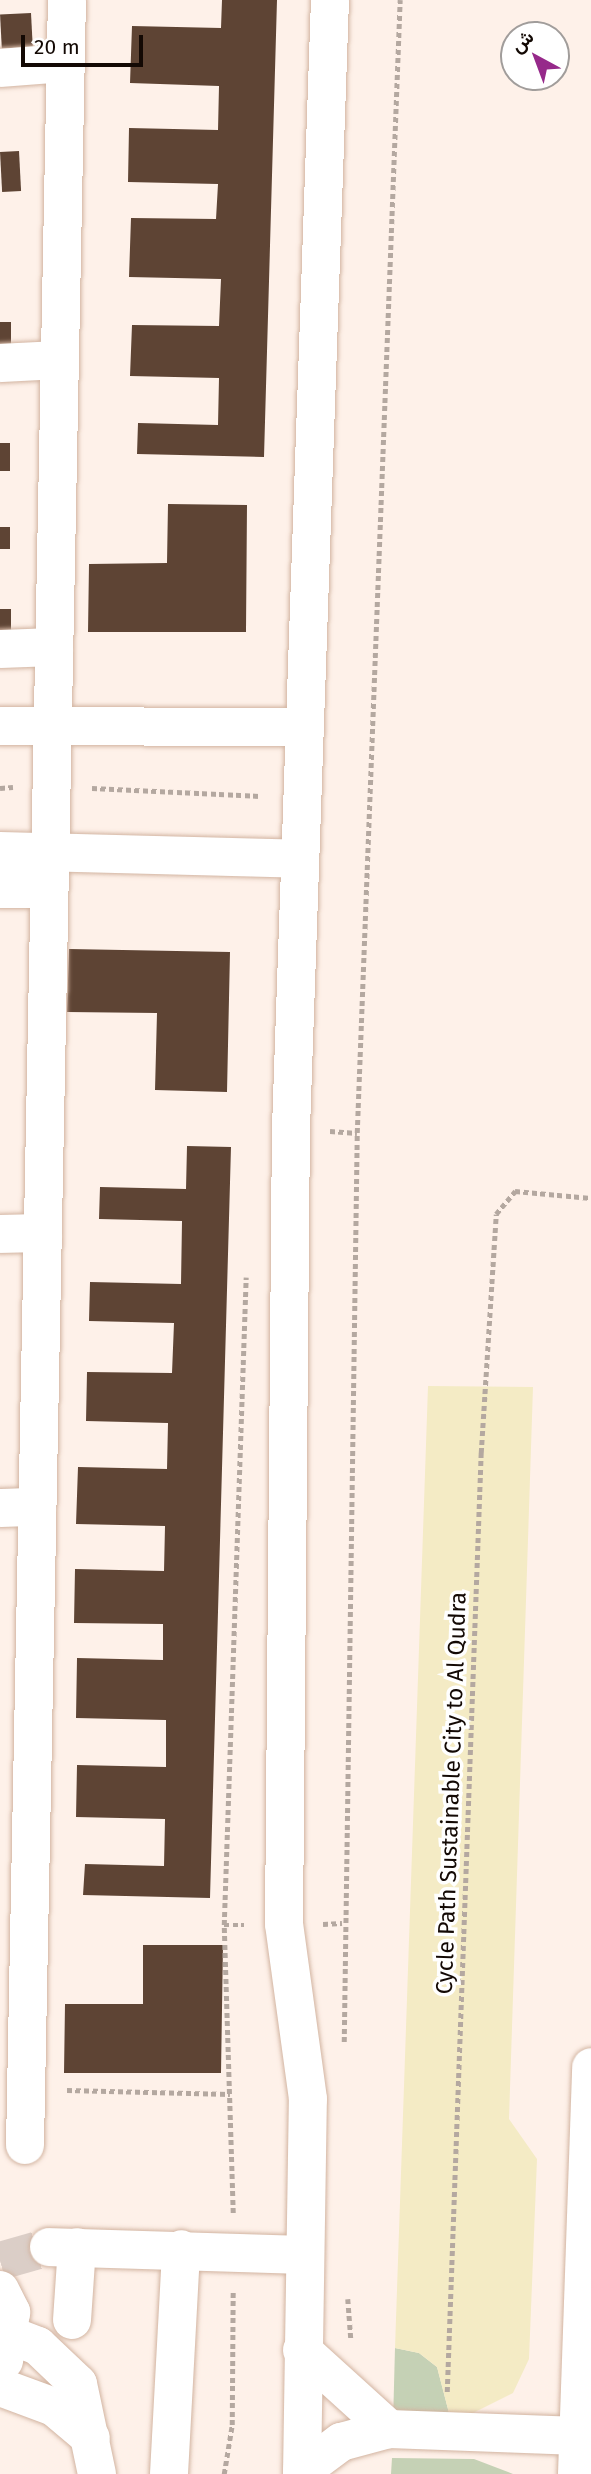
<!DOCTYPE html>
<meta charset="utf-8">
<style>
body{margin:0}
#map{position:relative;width:591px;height:2474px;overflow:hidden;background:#fef1e9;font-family:"Fira Sans",Vazirmatn,sans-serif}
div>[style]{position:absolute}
.green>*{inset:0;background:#c5d1b5}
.sand>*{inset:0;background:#f4ebc5}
.building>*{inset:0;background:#5e4434;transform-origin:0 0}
.minor-tunnel>*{height:38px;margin-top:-19px;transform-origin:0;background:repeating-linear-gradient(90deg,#dbcec7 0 38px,transparent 0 57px)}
.path>*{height:4.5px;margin-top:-2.25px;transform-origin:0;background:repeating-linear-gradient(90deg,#b4a8a0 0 5px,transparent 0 8.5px)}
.roads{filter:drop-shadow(0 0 2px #d2b4a1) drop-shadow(0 0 2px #d2b4a1)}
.minor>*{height:38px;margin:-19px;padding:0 19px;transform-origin:19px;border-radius:19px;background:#fff}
span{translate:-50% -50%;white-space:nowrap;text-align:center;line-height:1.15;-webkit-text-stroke:7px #fff;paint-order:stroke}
.street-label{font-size:23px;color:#130904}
.north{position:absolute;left:500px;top:21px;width:70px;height:70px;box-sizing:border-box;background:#fff;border:2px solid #a19d9b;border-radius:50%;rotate:319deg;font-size:19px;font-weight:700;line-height:28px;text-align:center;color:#130904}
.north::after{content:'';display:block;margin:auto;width:24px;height:32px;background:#96298a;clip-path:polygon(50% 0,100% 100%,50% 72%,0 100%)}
.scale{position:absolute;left:21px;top:35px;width:122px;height:32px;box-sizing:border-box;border:4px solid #130904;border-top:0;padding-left:9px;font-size:21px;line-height:24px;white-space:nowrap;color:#130904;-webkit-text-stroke:5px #fff;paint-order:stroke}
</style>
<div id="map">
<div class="green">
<i style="clip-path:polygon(395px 2348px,419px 2353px,437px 2367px,449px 2413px,393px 2423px)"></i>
<i style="clip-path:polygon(392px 2458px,474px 2459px,513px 2474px,391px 2474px)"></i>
</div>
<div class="sand">
<i style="clip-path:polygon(428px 1386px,533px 1387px,509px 2119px,537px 2159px,529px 2359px,513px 2393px,461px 2419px,449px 2413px,437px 2367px,419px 2353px,395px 2348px)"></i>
</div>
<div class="building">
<i style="clip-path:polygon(222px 0,277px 0,264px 457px,137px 454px,138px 423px,218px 425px,219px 378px,130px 376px,132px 325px,219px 326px,221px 279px,129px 277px,131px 218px,216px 219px,218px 184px,128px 182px,129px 128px,218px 130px,219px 86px,130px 83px,132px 26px,221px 28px)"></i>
<i style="left:31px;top:13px;width:34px;height:31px;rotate:87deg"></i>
<i style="left:19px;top:151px;width:40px;height:19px;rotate:87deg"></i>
<i style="left:11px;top:322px;width:24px;height:11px;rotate:90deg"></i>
<i style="left:0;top:443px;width:10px;height:28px"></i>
<i style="clip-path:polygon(168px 504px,247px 505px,246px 632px,88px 632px,89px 564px,167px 563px)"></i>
<i style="left:0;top:527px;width:10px;height:22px"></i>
<i style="left:0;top:609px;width:11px;height:23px"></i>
<i style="clip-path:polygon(69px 949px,230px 952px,227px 1092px,155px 1090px,157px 1013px,67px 1012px)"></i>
<i style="clip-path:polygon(187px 1146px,231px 1147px,210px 1898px,83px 1895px,85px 1864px,164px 1866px,165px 1819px,76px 1817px,77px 1765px,166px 1767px,166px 1720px,76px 1718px,77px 1658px,163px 1660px,163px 1624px,74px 1623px,75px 1569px,164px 1571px,165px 1526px,76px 1524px,78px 1467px,167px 1469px,168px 1423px,86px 1421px,87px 1372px,172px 1373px,174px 1323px,89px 1321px,90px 1282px,181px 1284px,182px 1221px,99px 1219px,100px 1187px,186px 1189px)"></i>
<i style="clip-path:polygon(143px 1945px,223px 1945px,221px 2073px,64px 2073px,65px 2004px,143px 2004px)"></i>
</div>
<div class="minor-tunnel">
<i style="left:0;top:2261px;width:51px;rotate:-15.9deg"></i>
</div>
<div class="path">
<i style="left:0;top:788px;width:13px;rotate:-4deg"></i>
<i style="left:92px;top:788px;width:169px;rotate:2.7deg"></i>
<i style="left:330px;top:1131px;width:27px;rotate:4deg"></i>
<i style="left:323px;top:1924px;width:19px;rotate:-3deg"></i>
<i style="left:224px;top:1925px;width:20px"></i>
<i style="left:344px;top:2042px;width:909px;rotate:-89.18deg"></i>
<i style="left:357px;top:1133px;width:1134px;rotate:-87.83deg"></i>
<i style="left:67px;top:2090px;width:163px;rotate:1.4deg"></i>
<i style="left:233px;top:2213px;width:288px;rotate:-91.8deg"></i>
<i style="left:224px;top:1925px;width:648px;rotate:-88.06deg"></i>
<i style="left:348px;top:2299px;width:40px;rotate:85.7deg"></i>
<i style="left:447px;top:2392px;width:940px;rotate:-87.93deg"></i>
<i style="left:481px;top:1453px;width:239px;rotate:-86.4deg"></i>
<i style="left:496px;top:1214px;width:30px;rotate:-50deg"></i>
<i style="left:515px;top:1191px;width:76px;rotate:5.3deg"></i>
<i style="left:224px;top:2474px;width:50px;rotate:-80.7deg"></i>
<i style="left:232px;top:2425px;width:133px;rotate:-89.6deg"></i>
</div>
<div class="roads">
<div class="minor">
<i style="left:0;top:68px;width:65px;rotate:-4.4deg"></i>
<i style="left:0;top:363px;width:59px;rotate:-2.9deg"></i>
<i style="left:0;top:649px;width:54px;rotate:-2.1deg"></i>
<i style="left:0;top:726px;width:304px;rotate:0.2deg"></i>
<i style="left:0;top:851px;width:300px;rotate:1.5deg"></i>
<i style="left:0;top:889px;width:49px"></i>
<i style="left:0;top:1234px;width:43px;rotate:-1.3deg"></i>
<i style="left:0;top:1508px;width:37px;rotate:-2deg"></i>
<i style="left:25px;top:2145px;width:2145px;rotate:-88.88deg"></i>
<i style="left:49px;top:2247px;width:252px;rotate:1.8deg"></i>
<i style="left:0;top:2290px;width:25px;rotate:63deg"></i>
<i style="left:11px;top:2312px;width:49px;rotate:98.1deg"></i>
<i style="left:72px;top:2320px;width:73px;rotate:-86.1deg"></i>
<i style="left:12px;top:2336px;width:28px;rotate:21deg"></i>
<i style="left:38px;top:2346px;width:55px;rotate:43.5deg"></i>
<i style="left:78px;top:2384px;width:92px;rotate:78.1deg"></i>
<i style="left:302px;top:2350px;width:118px;rotate:42.2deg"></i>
<i style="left:389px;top:2429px;width:190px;rotate:2.1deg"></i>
<i style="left:0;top:2387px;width:58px;rotate:20.3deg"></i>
<i style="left:54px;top:2407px;width:48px;rotate:40deg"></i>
<i style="left:302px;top:2471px;width:49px;rotate:-36.6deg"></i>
<i style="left:341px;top:2442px;width:50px;rotate:-15.2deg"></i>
<i style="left:169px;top:2474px;width:225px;rotate:-86.9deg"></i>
<i style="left:302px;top:2474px;width:375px;rotate:-89.1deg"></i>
<i style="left:308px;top:2099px;width:177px;rotate:-97.8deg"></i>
<i style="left:284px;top:1924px;width:796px;rotate:-89.5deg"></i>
<i style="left:291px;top:1128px;width:1129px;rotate:-88.02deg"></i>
<i style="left:577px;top:2474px;width:407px;rotate:-88deg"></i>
</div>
</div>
<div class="street-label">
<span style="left:451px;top:1793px;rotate:-88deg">Cycle Path Sustainable City to Al Qudra</span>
</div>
<div class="north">ش</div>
<div class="scale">20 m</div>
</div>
